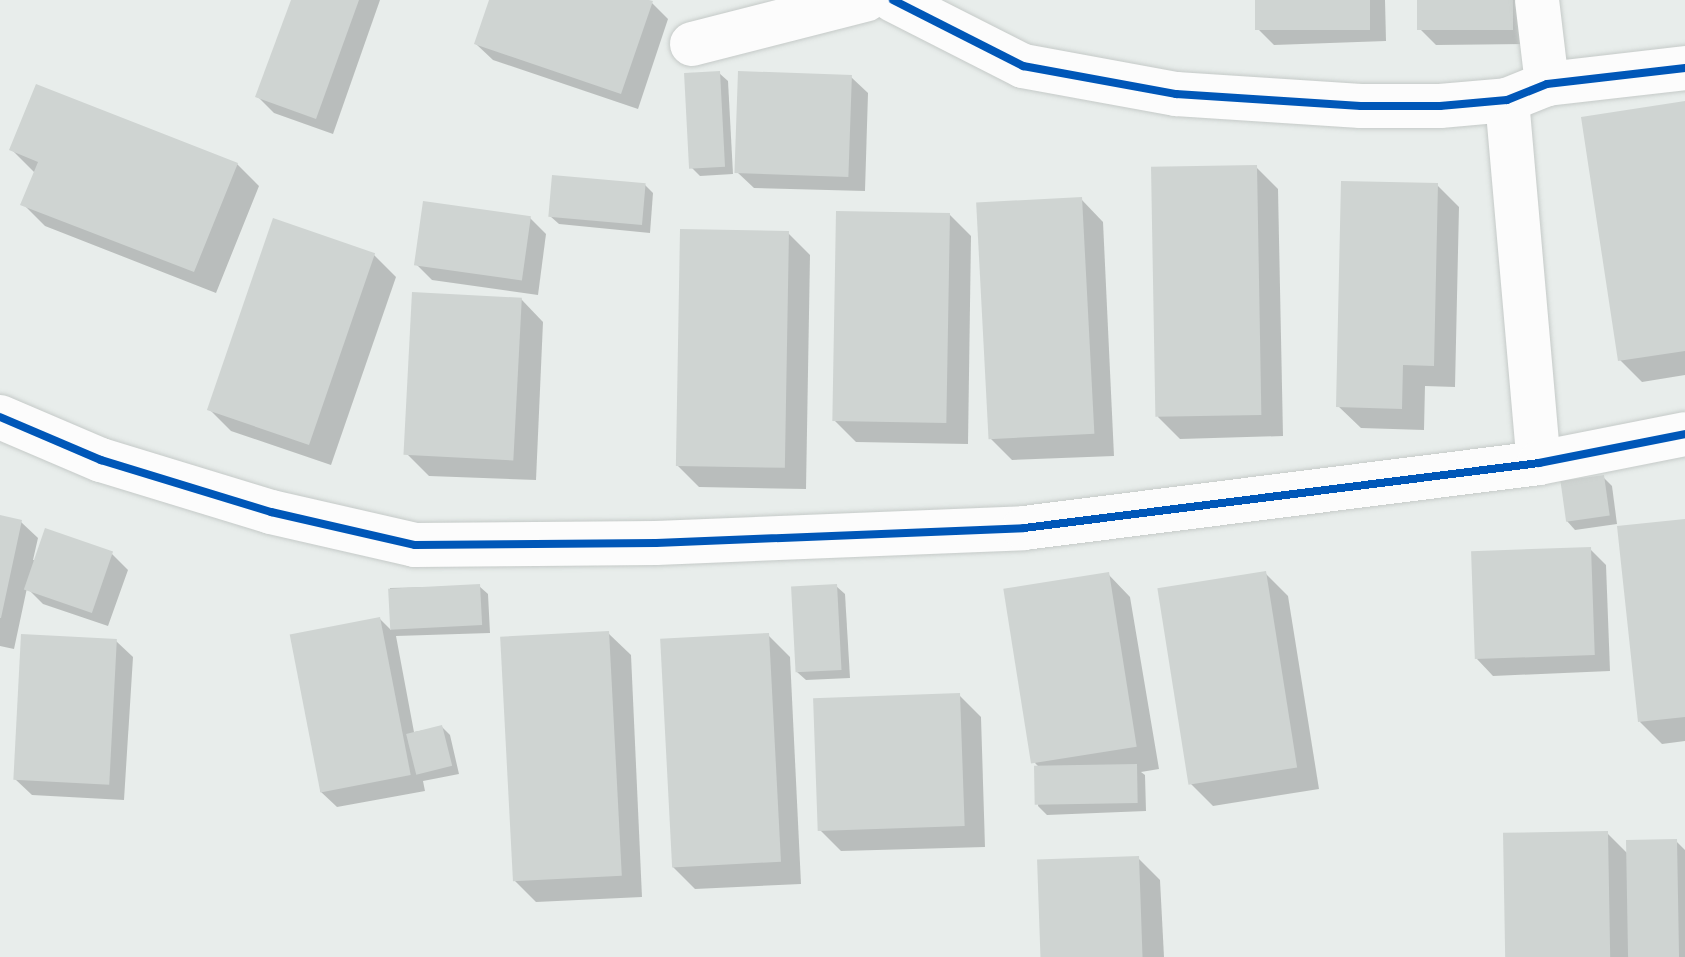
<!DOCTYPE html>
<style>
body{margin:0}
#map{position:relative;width:1685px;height:957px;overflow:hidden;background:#e8edeb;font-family:"Roboto Condensed",sans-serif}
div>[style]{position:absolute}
.shadow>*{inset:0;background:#0003}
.building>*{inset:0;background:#cfd4d2;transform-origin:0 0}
.roads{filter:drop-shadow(0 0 2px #c5cac8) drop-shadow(0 0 2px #c5cac8)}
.minor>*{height:44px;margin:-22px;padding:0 22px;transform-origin:22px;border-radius:22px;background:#fcfcfc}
.cycleway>*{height:8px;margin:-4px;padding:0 4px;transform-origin:4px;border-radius:4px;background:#0057b8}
span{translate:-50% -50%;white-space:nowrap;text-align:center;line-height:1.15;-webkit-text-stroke:6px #f7fbf9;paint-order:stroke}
</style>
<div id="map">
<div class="shadow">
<i style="clip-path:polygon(293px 0,380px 0,333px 134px,274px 113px,258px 97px)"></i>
<i style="clip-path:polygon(491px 0,643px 0,652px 3px,668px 19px,638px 109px,493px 60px,476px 44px)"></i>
<i style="clip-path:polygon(1257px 0,1385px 0,1386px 41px,1274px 45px,1258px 29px)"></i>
<i style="clip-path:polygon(1419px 0,1528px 0,1529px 44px,1436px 45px,1420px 29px)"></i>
<i style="clip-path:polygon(719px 73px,728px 81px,733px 174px,700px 176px,692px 168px)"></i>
<i style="clip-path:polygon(851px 77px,868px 93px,865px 191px,754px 188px,737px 172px)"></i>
<i style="clip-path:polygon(1685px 103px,1685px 375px,1642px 382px,1620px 360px)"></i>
<i style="clip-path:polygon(12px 150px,237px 164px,259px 186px,216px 293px,45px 226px,23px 204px,35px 173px)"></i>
<i style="clip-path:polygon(1256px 167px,1278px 189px,1283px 436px,1180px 439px,1158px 417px)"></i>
<i style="clip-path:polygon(645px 185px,653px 193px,650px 233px,559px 224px,550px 216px)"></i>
<i style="clip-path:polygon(1437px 185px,1459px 207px,1455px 387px,1425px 386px,1424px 430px,1361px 428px,1338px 406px)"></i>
<i style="clip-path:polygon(1081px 199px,1103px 222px,1114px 456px,1012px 460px,990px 438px)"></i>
<i style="clip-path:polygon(949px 214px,971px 236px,968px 444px,856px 442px,834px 420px)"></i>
<i style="clip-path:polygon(530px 218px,546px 234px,538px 295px,432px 280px,416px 264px)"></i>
<i style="clip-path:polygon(788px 233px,810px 255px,806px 489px,699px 487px,677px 465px)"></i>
<i style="clip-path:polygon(374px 255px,396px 277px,331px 465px,231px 431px,209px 409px)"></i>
<i style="clip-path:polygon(521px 299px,543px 322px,536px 480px,429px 476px,407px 454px)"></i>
<i style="clip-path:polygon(1603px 477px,1612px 486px,1617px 524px,1575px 530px,1567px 521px)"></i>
<i style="clip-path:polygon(0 517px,21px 522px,38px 538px,33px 560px,112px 554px,128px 570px,108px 626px,43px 604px,27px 588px,14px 649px,0 646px)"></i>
<i style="clip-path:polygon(1685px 521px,1685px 741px,1662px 744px,1640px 722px)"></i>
<i style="clip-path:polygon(1590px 549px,1606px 565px,1610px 671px,1493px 676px,1477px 659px)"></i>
<i style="clip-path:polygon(1265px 573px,1288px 596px,1319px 789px,1213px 806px,1191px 784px)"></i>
<i style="clip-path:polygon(1108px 574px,1130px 597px,1159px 769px,1141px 772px,1145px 775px,1146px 811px,1047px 815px,1038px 806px,1042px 770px,1035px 763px)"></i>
<i style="clip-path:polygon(479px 586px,488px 594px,490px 633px,396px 636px,414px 732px,442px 727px,450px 735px,459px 774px,423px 781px,425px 791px,337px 807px,320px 791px,380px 619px,391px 630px,390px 588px)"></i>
<i style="clip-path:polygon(836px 586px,845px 594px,850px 678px,806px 680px,797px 672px)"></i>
<i style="clip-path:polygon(608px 633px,631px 655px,642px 897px,536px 902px,514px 880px)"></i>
<i style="clip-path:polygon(768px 635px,790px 657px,801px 884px,695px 889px,673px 867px)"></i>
<i style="clip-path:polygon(116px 641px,133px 657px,124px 800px,32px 795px,15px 779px)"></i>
<i style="clip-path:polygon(959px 695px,981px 717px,985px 847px,841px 851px,819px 829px)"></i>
<i style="clip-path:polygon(1607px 833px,1628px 854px,1676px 841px,1685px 850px,1685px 957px,1508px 957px)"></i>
<i style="clip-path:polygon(1138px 858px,1160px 880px,1164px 957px,1044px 957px)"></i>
</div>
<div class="building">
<i style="clip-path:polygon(291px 0,359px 0,316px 119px,255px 97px)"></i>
<i style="clip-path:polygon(489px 0,649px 0,653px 1px,621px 94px,474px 44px)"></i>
<i style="left:1255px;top:0;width:115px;height:30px"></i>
<i style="left:1417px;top:0;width:96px;height:30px"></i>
<i style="left:720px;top:71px;width:96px;height:36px;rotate:87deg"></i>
<i style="left:738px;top:71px;width:114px;height:102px;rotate:2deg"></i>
<i style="clip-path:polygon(36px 84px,238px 163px,194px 272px,20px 205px,38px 162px,9px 150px)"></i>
<i style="clip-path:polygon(1685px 101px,1685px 351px,1618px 361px,1581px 117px)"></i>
<i style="left:1257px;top:165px;width:250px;height:106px;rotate:89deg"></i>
<i style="left:552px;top:175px;width:94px;height:42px;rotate:5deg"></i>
<i style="clip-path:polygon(1341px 181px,1438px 183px,1434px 366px,1403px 365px,1402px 409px,1336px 407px)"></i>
<i style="left:1082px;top:197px;width:237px;height:106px;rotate:87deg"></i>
<i style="left:423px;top:201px;width:109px;height:65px;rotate:8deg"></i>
<i style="left:836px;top:211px;width:114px;height:210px;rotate:1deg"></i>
<i style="left:273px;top:218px;width:108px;height:203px;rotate:19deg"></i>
<i style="left:680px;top:229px;width:109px;height:237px;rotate:1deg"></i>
<i style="left:412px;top:292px;width:110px;height:163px;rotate:3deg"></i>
<i style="left:1604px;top:475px;width:41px;height:44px;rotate:82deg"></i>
<i style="clip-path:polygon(0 515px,22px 520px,1px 618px,0 618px)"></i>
<i style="clip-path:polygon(1685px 519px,1685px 717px,1638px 722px,1617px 526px)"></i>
<i style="left:45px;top:528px;width:72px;height:65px;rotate:19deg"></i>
<i style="left:1591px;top:547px;width:108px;height:120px;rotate:88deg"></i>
<i style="left:1266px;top:571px;width:199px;height:110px;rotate:81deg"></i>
<i style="left:1109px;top:572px;width:177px;height:107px;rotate:81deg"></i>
<i style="left:480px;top:584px;width:41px;height:92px;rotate:87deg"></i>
<i style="left:837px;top:584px;width:86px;height:46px;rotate:87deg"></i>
<i style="left:380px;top:617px;width:161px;height:92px;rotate:79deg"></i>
<i style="left:609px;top:631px;width:245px;height:109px;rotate:87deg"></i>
<i style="left:769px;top:633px;width:229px;height:109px;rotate:87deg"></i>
<i style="left:21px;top:634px;width:96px;height:146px;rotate:3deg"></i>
<i style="left:960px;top:693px;width:133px;height:147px;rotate:88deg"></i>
<i style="left:442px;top:725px;width:42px;height:37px;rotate:76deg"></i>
<i style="left:1137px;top:764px;width:39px;height:103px;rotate:89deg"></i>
<i style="left:1608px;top:831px;width:126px;height:105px;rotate:89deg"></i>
<i style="left:1677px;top:839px;width:118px;height:51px;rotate:89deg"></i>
<i style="left:1139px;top:856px;width:101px;height:102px;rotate:88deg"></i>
</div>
<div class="roads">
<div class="minor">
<i style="left:893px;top:0;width:146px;rotate:26.9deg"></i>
<i style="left:1023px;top:66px;width:156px;rotate:10.4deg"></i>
<i style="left:1176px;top:94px;width:185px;rotate:3.7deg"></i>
<i style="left:1361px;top:106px;width:79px"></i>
<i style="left:1440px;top:106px;width:67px;rotate:-5.1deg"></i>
<i style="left:1507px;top:100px;width:43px;rotate:-21.8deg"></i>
<i style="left:1547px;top:84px;width:139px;rotate:-6.6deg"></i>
<i style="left:1537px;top:0;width:85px;rotate:83.2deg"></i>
<i style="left:692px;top:44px;width:179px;rotate:-14.3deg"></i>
<i style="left:1507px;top:100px;width:364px;rotate:85deg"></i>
<i style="left:0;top:417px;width:110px;rotate:23.1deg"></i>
<i style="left:101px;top:460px;width:178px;rotate:17deg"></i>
<i style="left:271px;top:512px;width:148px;rotate:12.9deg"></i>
<i style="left:415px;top:545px;width:241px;rotate:-0.5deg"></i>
<i style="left:656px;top:543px;width:368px;rotate:-2.3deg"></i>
<i style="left:1024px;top:528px;width:519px;rotate:-7.19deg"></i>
<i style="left:1539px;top:463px;width:149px;rotate:-11.2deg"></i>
</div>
</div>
<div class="cycleway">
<i style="left:893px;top:0;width:146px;rotate:26.9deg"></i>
<i style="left:1023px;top:66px;width:156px;rotate:10.4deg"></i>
<i style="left:1176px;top:94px;width:185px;rotate:3.7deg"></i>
<i style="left:1361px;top:106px;width:79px"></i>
<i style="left:1440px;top:106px;width:67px;rotate:-5.1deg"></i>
<i style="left:1507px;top:100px;width:43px;rotate:-21.8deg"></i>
<i style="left:1547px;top:84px;width:139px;rotate:-6.6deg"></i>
<i style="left:0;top:417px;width:110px;rotate:23.1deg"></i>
<i style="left:101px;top:460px;width:178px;rotate:17deg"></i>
<i style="left:271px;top:512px;width:148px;rotate:12.9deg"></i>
<i style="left:415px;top:545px;width:241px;rotate:-0.5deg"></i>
<i style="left:656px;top:543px;width:368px;rotate:-2.3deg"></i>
<i style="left:1024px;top:528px;width:519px;rotate:-7.19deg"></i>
<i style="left:1539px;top:463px;width:149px;rotate:-11.2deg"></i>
</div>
</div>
